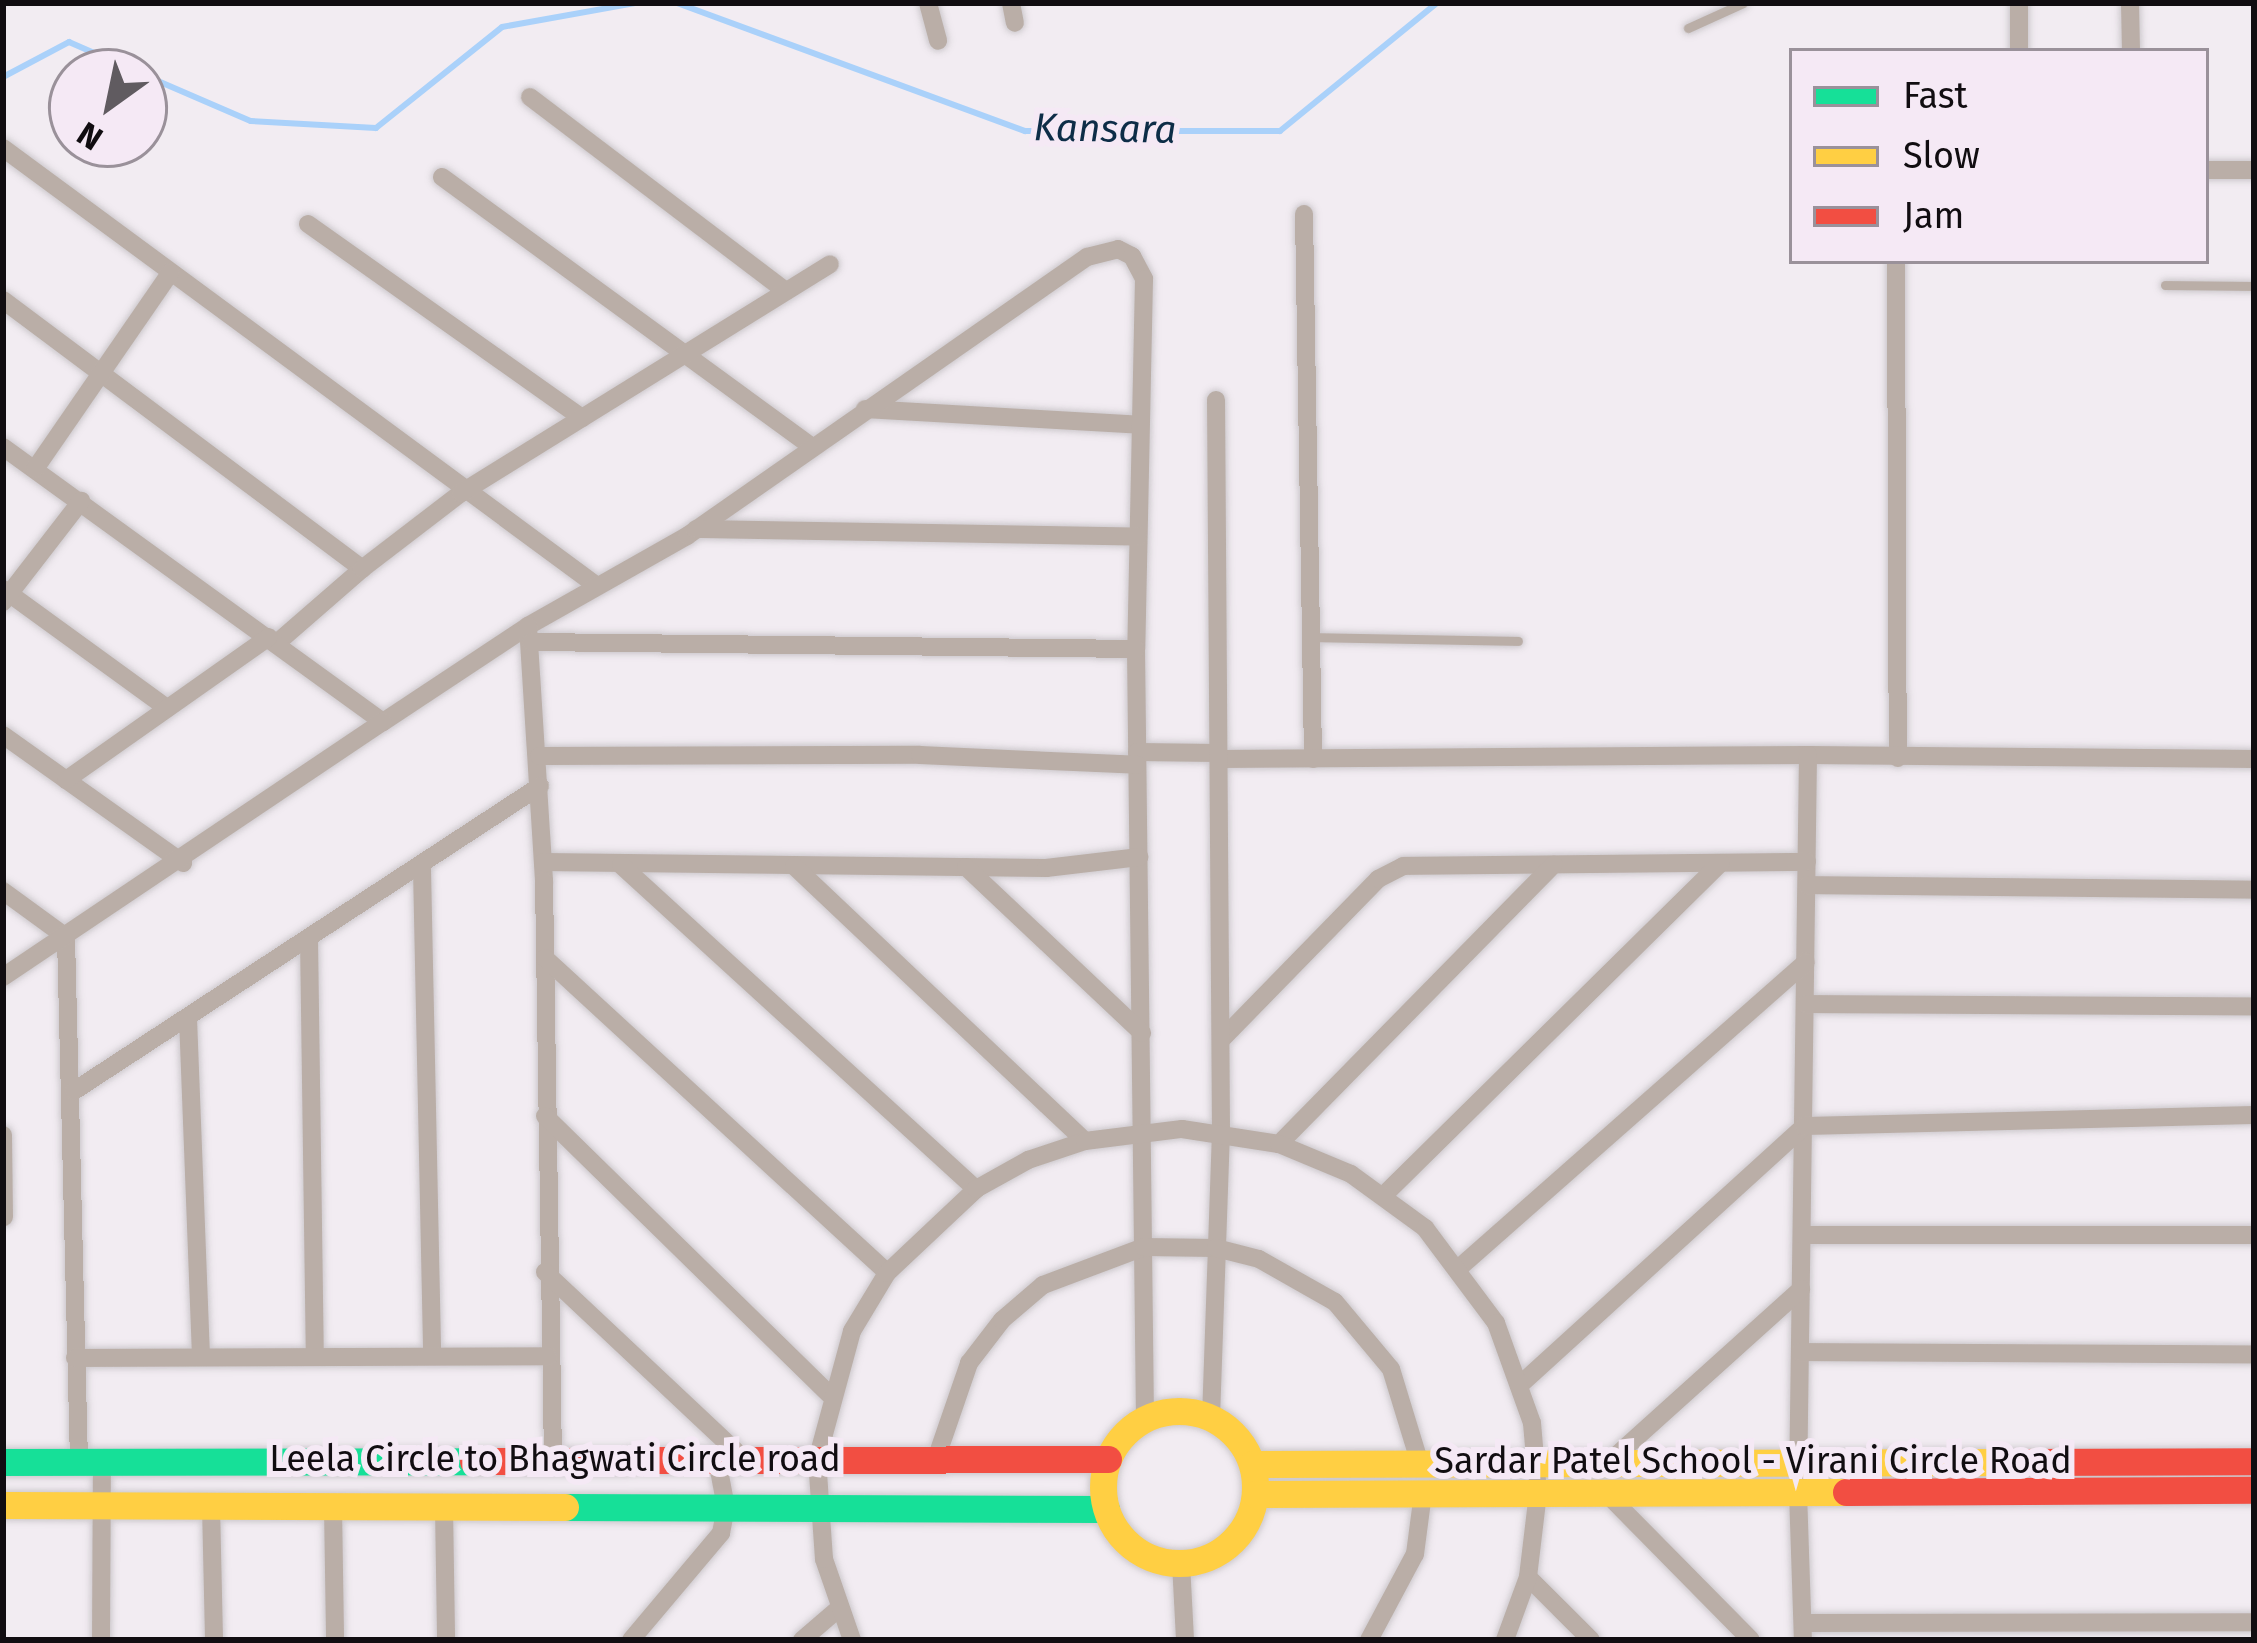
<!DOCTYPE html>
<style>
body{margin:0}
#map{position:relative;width:2257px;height:1643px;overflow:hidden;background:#f2ecf2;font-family:"Fira Sans",sans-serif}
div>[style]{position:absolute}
.stream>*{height:6px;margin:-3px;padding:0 3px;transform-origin:3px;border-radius:3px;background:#aad1fa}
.roads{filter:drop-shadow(0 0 3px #cdc9cd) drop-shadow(0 0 3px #cdc9cd)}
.lane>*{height:9px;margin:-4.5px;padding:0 4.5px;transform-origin:4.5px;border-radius:4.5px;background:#baaea7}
.street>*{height:18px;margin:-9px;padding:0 9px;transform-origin:9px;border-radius:9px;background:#baaea7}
.fast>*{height:27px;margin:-13.5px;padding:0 13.5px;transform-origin:13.5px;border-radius:13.5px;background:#16e098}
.slow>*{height:27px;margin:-13.5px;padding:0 13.5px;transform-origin:13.5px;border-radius:13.5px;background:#ffcf43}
.slow>.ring{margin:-13.5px;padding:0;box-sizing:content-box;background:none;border:27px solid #ffcf43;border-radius:50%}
.jam>*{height:27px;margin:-13.5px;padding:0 13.5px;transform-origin:13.5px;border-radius:13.5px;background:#f24e42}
span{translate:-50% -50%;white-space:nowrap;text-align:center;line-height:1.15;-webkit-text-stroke:12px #f5e9f5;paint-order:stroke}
.street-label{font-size:36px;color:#110d11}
.water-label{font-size:39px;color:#0d2d47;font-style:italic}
.frame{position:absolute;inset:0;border:6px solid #110d11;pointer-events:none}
.legend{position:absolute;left:1789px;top:48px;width:420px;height:216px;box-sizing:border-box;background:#f5e9f5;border:3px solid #9a919a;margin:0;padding:15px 21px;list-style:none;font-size:36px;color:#110d11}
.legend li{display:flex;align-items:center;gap:24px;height:60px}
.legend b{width:60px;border:3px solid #9a919a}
.north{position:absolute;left:48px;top:48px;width:120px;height:120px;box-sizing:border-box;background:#f5e9f5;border:3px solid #9a919a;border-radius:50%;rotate:213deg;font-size:33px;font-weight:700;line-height:48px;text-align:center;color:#110d11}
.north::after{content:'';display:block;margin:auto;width:42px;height:54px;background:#605b60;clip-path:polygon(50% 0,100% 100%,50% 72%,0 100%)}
</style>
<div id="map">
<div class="stream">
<i style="left:677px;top:3px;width:371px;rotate:20.2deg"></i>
<i style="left:1025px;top:131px;width:255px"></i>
<i style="left:1280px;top:131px;width:203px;rotate:-39.2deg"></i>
<i style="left:144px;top:75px;width:116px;rotate:23.3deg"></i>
<i style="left:251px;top:121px;width:125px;rotate:3.2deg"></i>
<i style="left:376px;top:128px;width:161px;rotate:-38.7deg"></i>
<i style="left:502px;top:27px;width:135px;rotate:-10.2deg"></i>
<i style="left:3px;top:77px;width:75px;rotate:-27.9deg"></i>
<i style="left:69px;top:42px;width:75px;rotate:23.5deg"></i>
</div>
<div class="roads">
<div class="lane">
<i style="left:1688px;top:28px;width:60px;rotate:-24.4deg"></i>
<i style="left:2165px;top:285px;width:89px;rotate:0.6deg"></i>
<i style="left:1311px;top:637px;width:207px;rotate:1.1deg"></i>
</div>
<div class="street">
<i style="left:928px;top:3px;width:39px;rotate:75deg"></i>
<i style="left:1011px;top:3px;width:20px;rotate:79deg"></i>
<i style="left:2019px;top:3px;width:48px;rotate:90deg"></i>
<i style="left:2130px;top:3px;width:48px;rotate:88.8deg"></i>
<i style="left:530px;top:97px;width:321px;rotate:37.2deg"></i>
<i style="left:3px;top:148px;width:738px;rotate:36.4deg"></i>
<i style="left:2206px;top:170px;width:48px"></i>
<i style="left:442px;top:177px;width:459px;rotate:36.1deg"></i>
<i style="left:1304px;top:214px;width:545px;rotate:89.05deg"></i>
<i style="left:308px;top:224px;width:336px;rotate:35.3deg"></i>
<i style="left:1896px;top:261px;width:497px;rotate:89.8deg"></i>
<i style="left:3px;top:300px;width:449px;rotate:36.8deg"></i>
<i style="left:362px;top:569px;width:113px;rotate:139deg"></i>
<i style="left:865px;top:409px;width:275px;rotate:3.3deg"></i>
<i style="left:3px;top:447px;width:469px;rotate:35.9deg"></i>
<i style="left:383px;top:722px;width:174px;rotate:-33.5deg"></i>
<i style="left:528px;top:626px;width:183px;rotate:-29.5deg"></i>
<i style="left:687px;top:536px;width:488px;rotate:-34.9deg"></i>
<i style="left:1087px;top:257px;width:32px;rotate:-14deg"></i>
<i style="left:1118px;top:249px;width:16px;rotate:27deg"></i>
<i style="left:1132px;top:256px;width:26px;rotate:62deg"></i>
<i style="left:1144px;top:279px;width:370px;rotate:91.2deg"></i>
<i style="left:1136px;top:649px;width:769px;rotate:89.33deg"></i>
<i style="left:35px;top:469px;width:239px;rotate:-55.4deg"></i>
<i style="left:696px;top:529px;width:442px;rotate:1deg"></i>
<i style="left:362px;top:569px;width:125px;rotate:-37.5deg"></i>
<i style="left:461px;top:493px;width:434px;rotate:-31.8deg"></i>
<i style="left:3px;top:589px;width:203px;rotate:36deg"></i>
<i style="left:3px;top:602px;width:128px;rotate:-52.3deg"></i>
<i style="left:528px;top:626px;width:256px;rotate:86.4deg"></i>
<i style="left:544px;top:881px;width:580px;rotate:89.11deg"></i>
<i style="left:531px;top:642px;width:605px;rotate:0.66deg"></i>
<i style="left:3px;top:735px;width:221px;rotate:35.4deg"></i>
<i style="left:1137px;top:752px;width:81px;rotate:0.7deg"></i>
<i style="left:1808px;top:755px;width:446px;rotate:0.5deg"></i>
<i style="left:539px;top:756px;width:381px;rotate:-0.2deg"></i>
<i style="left:920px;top:755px;width:217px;rotate:2.6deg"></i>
<i style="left:1218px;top:759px;width:590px;rotate:-0.39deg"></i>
<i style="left:1808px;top:755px;width:737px;rotate:90.78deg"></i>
<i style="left:1798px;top:1492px;width:148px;rotate:88.1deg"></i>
<i style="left:66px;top:780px;width:248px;rotate:-35.2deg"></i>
<i style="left:543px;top:862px;width:503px;rotate:0.68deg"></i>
<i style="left:1046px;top:868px;width:94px;rotate:-6.7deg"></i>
<i style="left:621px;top:865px;width:481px;rotate:42.4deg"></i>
<i style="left:794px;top:866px;width:400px;rotate:43.4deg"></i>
<i style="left:966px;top:867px;width:242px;rotate:43.3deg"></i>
<i style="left:422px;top:869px;width:487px;rotate:88.8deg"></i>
<i style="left:1807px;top:885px;width:447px;rotate:0.6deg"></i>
<i style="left:3px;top:891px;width:78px;rotate:36.1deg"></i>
<i style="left:66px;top:937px;width:525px;rotate:88.58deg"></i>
<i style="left:309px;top:938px;width:419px;rotate:89.2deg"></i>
<i style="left:545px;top:958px;width:465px;rotate:42.6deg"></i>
<i style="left:3px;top:977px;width:458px;rotate:-33.9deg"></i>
<i style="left:1806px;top:1004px;width:448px;rotate:0.3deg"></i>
<i style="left:188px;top:1018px;width:339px;rotate:87.8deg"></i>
<i style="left:1221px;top:1040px;width:225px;rotate:-45.7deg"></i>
<i style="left:1378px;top:879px;width:28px;rotate:-27deg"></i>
<i style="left:1403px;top:866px;width:404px;rotate:-0.6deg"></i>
<i style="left:74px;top:1091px;width:557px;rotate:-33.21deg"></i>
<i style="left:545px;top:1116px;width:397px;rotate:44.4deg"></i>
<i style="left:3px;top:1135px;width:82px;rotate:89.3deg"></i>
<i style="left:1279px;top:1144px;width:392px;rotate:-45.5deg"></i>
<i style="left:1384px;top:1195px;width:473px;rotate:-44.6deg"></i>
<i style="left:1802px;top:1235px;width:452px"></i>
<i style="left:1460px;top:1267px;width:461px;rotate:-41.4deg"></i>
<i style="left:545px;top:1272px;width:274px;rotate:43.2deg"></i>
<i style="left:1800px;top:1352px;width:454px;rotate:0.3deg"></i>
<i style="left:75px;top:1358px;width:473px;rotate:-0.2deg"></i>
<i style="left:1522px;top:1383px;width:382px;rotate:-42.3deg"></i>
<i style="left:1804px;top:1126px;width:450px;rotate:-1.4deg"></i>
<i style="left:1211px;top:1418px;width:286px;rotate:-88deg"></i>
<i style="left:1221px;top:1132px;width:732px;rotate:-90.39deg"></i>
<i style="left:936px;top:1459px;width:102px;rotate:-71deg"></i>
<i style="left:969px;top:1363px;width:54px;rotate:-52.5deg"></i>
<i style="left:1002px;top:1320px;width:54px;rotate:-40.5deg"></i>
<i style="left:1043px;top:1285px;width:108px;rotate:-20.6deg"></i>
<i style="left:1144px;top:1247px;width:72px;rotate:0.8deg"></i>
<i style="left:1216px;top:1248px;width:44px;rotate:14.3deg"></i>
<i style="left:1259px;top:1259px;width:87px;rotate:29.5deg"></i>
<i style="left:1335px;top:1302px;width:87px;rotate:50.1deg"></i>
<i style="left:1391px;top:1369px;width:99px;rotate:73deg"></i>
<i style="left:1608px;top:1463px;width:260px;rotate:-42deg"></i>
<i style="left:1606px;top:1493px;width:206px;rotate:45.4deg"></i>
<i style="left:211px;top:1506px;width:134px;rotate:88.7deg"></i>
<i style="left:333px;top:1507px;width:133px;rotate:89.1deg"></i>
<i style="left:444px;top:1507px;width:133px;rotate:89.1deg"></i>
<i style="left:1181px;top:1563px;width:77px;rotate:87deg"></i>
<i style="left:1528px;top:1577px;width:89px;rotate:45deg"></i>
<i style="left:1803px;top:1623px;width:451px;rotate:-0.1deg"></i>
<i style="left:101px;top:1640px;width:178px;rotate:-89.7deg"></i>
<i style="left:631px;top:1640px;width:140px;rotate:-49.9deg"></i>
<i style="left:721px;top:1533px;width:26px;rotate:-79deg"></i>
<i style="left:726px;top:1507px;width:48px;rotate:-100.8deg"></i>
<i style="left:802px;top:1640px;width:48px;rotate:-40.7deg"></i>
<i style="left:852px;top:1640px;width:86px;rotate:-109.1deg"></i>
<i style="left:824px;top:1559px;width:99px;rotate:-94deg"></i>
<i style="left:817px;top:1460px;width:134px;rotate:-74.8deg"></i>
<i style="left:852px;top:1331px;width:68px;rotate:-58.9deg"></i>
<i style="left:887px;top:1273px;width:122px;rotate:-43.3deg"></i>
<i style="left:976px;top:1189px;width:60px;rotate:-29.1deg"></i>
<i style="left:1028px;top:1160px;width:60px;rotate:-18.4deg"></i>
<i style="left:1085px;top:1141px;width:98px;rotate:-7.1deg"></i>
<i style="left:1182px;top:1129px;width:98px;rotate:8.8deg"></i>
<i style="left:1279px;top:1144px;width:78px;rotate:22.6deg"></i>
<i style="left:1351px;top:1174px;width:92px;rotate:36.1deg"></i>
<i style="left:1425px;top:1228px;width:119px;rotate:53.2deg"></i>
<i style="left:1496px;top:1323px;width:106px;rotate:70.2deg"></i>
<i style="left:1532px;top:1423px;width:70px;rotate:85.1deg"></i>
<i style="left:1538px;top:1493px;width:85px;rotate:96.8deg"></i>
<i style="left:1528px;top:1577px;width:67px;rotate:110.1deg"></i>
<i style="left:1369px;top:1640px;width:98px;rotate:-61.9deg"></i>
<i style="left:1415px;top:1554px;width:62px;rotate:-82.5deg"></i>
</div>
<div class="fast">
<i style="left:3px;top:1462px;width:470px;rotate:-0.1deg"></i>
<i style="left:565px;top:1507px;width:541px;rotate:0.21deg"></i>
</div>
<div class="slow">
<i class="ring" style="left:1103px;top:1411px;width:125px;height:125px"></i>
<i style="left:1252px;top:1464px;width:769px;rotate:-0.15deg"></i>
<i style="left:1255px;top:1494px;width:591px;rotate:-0.19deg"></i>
<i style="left:3px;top:1505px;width:562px;rotate:0.2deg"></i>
</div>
<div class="jam">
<i style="left:473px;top:1461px;width:635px;rotate:-0.18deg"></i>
<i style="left:2021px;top:1462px;width:233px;rotate:-0.2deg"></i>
<i style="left:1846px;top:1492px;width:408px;rotate:-0.3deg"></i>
</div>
</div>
<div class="street-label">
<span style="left:555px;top:1460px">Leela Circle to Bhagwati Circle road</span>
<span style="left:1753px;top:1462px">Sardar Patel School - Virani Circle Road</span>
</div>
<div class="water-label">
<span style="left:1105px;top:129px;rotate:1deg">Kansara</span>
</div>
<div class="frame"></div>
<ul class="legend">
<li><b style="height:15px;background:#16e098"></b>Fast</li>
<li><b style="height:15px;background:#ffcf43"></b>Slow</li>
<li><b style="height:15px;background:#f24e42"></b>Jam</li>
</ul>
<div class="north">N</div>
</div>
